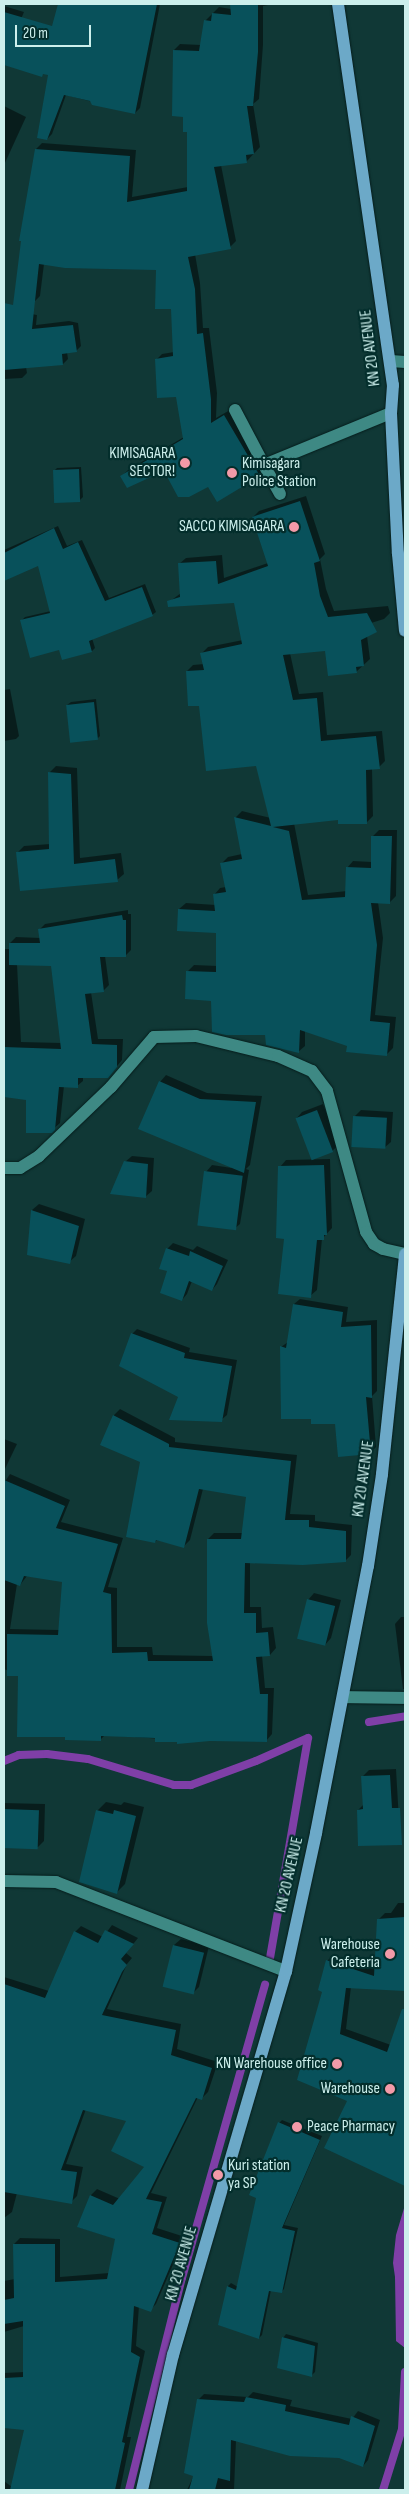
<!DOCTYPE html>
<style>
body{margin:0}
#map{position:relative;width:409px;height:2494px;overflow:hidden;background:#103836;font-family:"Sofia Sans Condensed",sans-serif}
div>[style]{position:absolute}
.water>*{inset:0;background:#7f3fa7}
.shadow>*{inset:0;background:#0007}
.stream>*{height:8px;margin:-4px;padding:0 4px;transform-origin:4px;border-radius:4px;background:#7f3fa7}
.building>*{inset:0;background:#08515b;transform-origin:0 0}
.roads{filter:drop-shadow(0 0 1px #061d1c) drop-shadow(0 0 1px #061d1c)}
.minor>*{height:12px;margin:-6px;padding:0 6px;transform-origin:6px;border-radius:6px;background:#3e8984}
.major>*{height:12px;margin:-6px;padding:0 6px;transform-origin:6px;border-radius:6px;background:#6ca9c8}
.dots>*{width:14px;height:14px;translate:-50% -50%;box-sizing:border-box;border:2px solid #032e2c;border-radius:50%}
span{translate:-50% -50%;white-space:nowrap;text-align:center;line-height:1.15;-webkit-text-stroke:4.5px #032e2c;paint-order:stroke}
.street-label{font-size:16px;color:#ccefec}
.poi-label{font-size:16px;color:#ccefec}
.right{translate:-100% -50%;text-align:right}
.left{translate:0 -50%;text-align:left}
.frame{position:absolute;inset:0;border:5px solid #ccefec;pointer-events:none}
.scale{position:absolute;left:15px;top:25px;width:76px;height:22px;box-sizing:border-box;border:2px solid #ccefec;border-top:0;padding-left:6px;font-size:15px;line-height:18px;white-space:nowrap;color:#ccefec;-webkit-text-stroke:4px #032e2c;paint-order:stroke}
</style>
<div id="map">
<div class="water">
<i style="clip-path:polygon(405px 2205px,405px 2348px,396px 2341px,395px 2277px,393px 2263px,396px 2235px)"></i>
</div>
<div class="shadow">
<i style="clip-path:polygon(62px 4px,160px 4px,140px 108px,135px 113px,66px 95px,52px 134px,47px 139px,49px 74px,38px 71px)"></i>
<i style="clip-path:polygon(231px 4px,273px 4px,263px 6px,263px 45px,259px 99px,253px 104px,260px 147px,246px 162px,221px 165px,236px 241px,230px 247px,195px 254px,200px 283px,203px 328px,209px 328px,217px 393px,216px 418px,230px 410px,266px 469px,260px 475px,217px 500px,208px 486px,165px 469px,122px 476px,128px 470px,184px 437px,177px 396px,156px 360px,162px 354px,174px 352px,173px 308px,157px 269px,44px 264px,40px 296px,34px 302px,36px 149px,42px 143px,136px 150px,132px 197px,188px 187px,189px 131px,174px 50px,180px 44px,201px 45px,205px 21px,219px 7px,231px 9px)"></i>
<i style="clip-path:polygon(4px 6px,24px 12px,4px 60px)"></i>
<i style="clip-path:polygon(4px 106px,26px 117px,4px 165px)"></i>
<i style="clip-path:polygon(4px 309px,37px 315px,36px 325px,69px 321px,78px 323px,81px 346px,76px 351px,67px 352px,68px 359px,63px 364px,26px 367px,27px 373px,22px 378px,4px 379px)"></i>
<i style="clip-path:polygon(81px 467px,83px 497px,80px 500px,54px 471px,57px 468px)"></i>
<i style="clip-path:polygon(306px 496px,325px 554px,320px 559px,326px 589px,334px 611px,388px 606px,390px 613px,384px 619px,339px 633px,367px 636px,370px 659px,356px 672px,326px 650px,290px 653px,299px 694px,323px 692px,327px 735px,382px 731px,385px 761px,379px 767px,372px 768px,373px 816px,366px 823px,340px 818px,294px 823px,308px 895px,347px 891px,347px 868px,353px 861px,372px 862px,373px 836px,379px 830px,397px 830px,396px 896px,390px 902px,378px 902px,383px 938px,375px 1015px,396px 1017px,393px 1048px,387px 1054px,348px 1045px,305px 1031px,305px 1046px,298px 1052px,213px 1000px,188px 971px,194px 965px,218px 966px,217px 932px,179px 909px,186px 903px,216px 905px,214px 895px,220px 888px,226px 887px,222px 863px,228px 857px,242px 854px,236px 817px,242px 811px,271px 818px,257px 764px,200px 705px,187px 671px,193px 665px,204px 664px,202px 653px,208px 647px,243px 640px,235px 602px,169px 602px,181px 593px,179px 564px,186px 558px,222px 555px,224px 578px,268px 563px,253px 517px,259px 511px)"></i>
<i style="clip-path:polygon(58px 526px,67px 546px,82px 540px,109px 598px,145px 584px,156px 612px,152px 615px,92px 638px,95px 648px,92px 651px,60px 649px,21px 621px,25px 617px,51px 611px,39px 564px,4px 580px,4px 550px)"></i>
<i style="clip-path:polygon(10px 689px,19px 736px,16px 739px,4px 741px,4px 690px)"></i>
<i style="clip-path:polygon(96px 699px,100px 736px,97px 739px,67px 705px,71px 702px)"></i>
<i style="clip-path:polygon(56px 766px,77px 768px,80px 858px,121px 853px,124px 874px,117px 880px,17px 853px,24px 846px,50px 844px,49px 773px)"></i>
<i style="clip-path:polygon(evenodd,128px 910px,128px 914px,131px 914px,131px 950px,125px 956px,105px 956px,109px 985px,103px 991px,91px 992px,98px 1039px,123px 1039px,122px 1060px,113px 1071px,83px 1077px,83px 1081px,77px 1086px,64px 1086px,60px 1123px,51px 1131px,28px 1098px,4px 1096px,4px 949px,10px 949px,10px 943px,16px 937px,41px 938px,39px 930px,45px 924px,128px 910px,17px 964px,52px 965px,62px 1043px,21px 1042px,17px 964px)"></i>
<i style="clip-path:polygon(166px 1075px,207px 1093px,262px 1096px,250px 1165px,246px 1169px,249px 1170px,240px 1224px,233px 1230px,206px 1172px,212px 1165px,232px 1168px,160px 1082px)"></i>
<i style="clip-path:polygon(323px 1104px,339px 1145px,332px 1151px,296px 1119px,302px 1112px)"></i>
<i style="clip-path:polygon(361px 1110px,393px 1112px,391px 1142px,384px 1148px,355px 1116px)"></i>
<i style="clip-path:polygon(132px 1156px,154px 1158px,152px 1191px,145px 1197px,125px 1162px)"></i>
<i style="clip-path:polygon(330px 1159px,332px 1228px,322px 1239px,317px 1290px,310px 1296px,285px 1237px,280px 1167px,286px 1160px)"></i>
<i style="clip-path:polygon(39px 1204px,85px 1219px,76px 1256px,69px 1262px,32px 1210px)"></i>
<i style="clip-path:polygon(173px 1243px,193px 1250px,197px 1246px,228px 1260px,217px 1284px,212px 1290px,192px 1281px,187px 1294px,182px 1300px,168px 1271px,167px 1249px)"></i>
<i style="clip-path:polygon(300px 1299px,348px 1307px,346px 1322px,377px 1320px,377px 1391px,372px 1396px,376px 1447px,370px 1453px,336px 1423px,313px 1417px,281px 1347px,288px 1342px,294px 1304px)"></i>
<i style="clip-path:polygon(137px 1329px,190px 1348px,189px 1352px,237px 1360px,227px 1415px,221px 1420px,132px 1334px)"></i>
<i style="clip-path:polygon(evenodd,120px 1409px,175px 1438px,175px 1442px,297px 1455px,290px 1514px,315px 1515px,315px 1521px,352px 1525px,351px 1555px,345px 1561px,250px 1562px,250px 1607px,261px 1607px,262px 1628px,273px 1627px,276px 1648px,270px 1655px,262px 1655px,265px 1688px,274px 1688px,272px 1734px,266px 1741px,178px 1740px,105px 1735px,100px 1740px,19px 1675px,4px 1669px,4px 1483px,10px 1474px,70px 1500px,61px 1522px,123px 1538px,108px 1587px,117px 1588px,117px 1647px,152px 1647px,153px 1655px,213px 1656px,208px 1539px,214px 1533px,243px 1533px,247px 1496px,203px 1489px,190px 1540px,184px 1546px,157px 1540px,155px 1542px,141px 1461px,102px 1444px,114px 1415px,120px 1409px,27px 1576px,63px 1581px,60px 1630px,10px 1629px,17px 1584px,20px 1585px,27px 1576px)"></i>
<i style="clip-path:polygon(4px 1439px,17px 1444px,4px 1471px)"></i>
<i style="clip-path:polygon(314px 1593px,341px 1600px,331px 1638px,325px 1645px,308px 1600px)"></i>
<i style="clip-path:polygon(401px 1617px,405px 1617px,405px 1689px,403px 1689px,395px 1624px)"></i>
<i style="clip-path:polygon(396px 1769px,400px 1837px,358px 1810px,364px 1804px,362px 1777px,369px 1770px)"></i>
<i style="clip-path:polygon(106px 1802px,121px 1805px,124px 1802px,144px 1807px,125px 1884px,116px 1893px,97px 1811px)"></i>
<i style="clip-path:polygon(4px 1803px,45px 1804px,44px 1841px,38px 1847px,4px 1846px)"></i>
<i style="clip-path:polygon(398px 1903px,405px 1903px,405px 1989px,351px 1987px,346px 2029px,391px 2045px,401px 2015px,405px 2011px,405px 2185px,326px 2148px,348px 2100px,323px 1991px,327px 1961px,333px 1955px,376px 1969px,379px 1919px,385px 1913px,391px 1913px)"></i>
<i style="clip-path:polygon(112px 1925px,138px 1938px,126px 1953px,132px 1958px,127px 1964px,107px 2009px,181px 2024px,177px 2049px,218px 2062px,208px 2092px,202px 2098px,198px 2097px,151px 2193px,167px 2197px,157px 2228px,185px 2237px,156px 2304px,150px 2310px,139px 2306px,136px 2346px,145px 2351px,127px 2437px,131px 2437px,120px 2490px,4px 2490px,4px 2481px,12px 2487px,26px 2429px,4px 2427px,4px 2373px,24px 2372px,24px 2326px,4px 2332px,4px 2281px,15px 2279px,14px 2244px,20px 2238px,60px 2239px,60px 2277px,109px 2273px,117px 2239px,78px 2227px,91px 2195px,97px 2189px,120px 2199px,146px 2167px,128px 2120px,86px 2109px,66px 2164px,83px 2167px,77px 2196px,71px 2202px,17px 2193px,12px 2212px,4px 2218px,4px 1977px,49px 1991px,75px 1932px,81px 1926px,103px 1937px)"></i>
<i style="clip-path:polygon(181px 1939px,209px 1946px,199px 1987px,192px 1994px,174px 1945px)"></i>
<i style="clip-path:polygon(282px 2120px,322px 2136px,284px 2225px,298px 2228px,284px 2289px,281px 2292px,271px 2290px,262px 2335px,259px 2338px,219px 2324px,228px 2286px,231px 2283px,238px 2287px,279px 2123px)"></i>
<i style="clip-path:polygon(286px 2334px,318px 2343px,315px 2372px,312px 2375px,283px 2338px)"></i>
<i style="clip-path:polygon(253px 2392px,292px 2400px,290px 2406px,352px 2419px,358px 2411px,380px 2420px,368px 2460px,363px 2466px,340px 2457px,236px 2441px,234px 2490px,187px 2490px,194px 2475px,198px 2400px,204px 2394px,248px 2397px)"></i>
</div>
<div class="stream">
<i style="left:369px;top:1722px;width:36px;rotate:-9deg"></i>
<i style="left:4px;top:1761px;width:16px;rotate:-22deg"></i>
<i style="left:19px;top:1755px;width:28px;rotate:-2deg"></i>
<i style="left:47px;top:1754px;width:41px;rotate:7deg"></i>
<i style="left:88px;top:1759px;width:90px;rotate:16.8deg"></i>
<i style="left:174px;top:1785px;width:17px"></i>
<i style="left:191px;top:1785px;width:69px;rotate:-20.3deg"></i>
<i style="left:256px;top:1761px;width:57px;rotate:-23.9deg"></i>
<i style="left:270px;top:1958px;width:223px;rotate:-80.2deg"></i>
<i style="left:129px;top:2490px;width:219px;rotate:-76deg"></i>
<i style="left:182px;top:2278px;width:305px;rotate:-74.2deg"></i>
<i style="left:383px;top:2490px;width:64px;rotate:-72.7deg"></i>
<i style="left:402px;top:2429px;width:57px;rotate:-87deg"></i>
</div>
<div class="building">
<i style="clip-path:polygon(58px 4px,157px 4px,135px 114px,92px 105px,90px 101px,64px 95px,47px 140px,37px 138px,48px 75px,43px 74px,42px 77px,4px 65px,4px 12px,52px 26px)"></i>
<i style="clip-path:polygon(230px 4px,258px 4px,258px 52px,253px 106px,247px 106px,254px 154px,246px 155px,247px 163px,214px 167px,231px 249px,188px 257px,195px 289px,197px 334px,203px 333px,211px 399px,211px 423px,224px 415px,260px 476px,217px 502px,208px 487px,189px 497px,178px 497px,164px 471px,127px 488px,120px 476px,183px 439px,176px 397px,157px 398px,155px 359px,173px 356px,171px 309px,155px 309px,156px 270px,65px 268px,39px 264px,32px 329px,73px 325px,77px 352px,62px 354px,63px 365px,4px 370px,4px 303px,13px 305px,21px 241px,19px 241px,35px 149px,130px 156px,127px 202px,187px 191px,187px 132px,183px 132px,183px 117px,172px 116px,173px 50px,199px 51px,204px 20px,211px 21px,212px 13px,231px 15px)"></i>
<i style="left:79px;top:469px;width:33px;height:26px;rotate:88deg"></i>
<i style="clip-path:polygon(300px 501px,320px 561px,314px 563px,320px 596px,328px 617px,367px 613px,377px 632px,361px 640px,364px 666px,356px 667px,357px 673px,328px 676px,325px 651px,283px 655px,293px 700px,317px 698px,321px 741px,376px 736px,380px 769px,366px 770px,367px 824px,338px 824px,338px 820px,273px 827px,289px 831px,302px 900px,345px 897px,346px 867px,371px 868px,371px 836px,392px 836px,390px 904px,371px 903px,377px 945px,370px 1021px,390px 1023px,387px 1056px,346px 1052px,347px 1046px,300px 1030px,299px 1053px,266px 1045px,265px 1035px,226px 1035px,212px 1032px,211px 1001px,185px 999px,186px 971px,216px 972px,216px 933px,177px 931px,178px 909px,215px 911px,213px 894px,226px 892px,220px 863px,242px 859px,234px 817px,271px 826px,256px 766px,206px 771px,199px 706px,188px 706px,186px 671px,204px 670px,200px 653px,242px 644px,234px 603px,168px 607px,167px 601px,180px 597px,178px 563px,216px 561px,218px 584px,268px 566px,252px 517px)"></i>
<i style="clip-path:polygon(54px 528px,63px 549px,78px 542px,105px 601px,142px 587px,153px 616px,89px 641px,92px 652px,62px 660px,59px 650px,30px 658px,20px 620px,50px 613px,38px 566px,4px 581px,4px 553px)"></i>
<i style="left:94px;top:702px;width:38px;height:28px;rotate:84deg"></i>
<i style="clip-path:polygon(48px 772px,71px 774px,74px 864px,115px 859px,118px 882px,20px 891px,16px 852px,49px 849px)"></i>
<i style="clip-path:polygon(122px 915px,123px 920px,126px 920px,126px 957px,100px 957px,104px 992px,85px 994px,92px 1044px,117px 1045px,117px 1067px,108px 1078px,78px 1078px,78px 1088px,59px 1087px,55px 1130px,52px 1133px,26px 1133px,26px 1100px,4px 1097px,4px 1047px,61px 1049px,51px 966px,9px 965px,9px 943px,40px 943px,38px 929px)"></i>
<i style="clip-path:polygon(159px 1081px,200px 1099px,256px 1102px,244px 1173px,138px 1129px)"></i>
<i style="left:317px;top:1110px;width:45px;height:23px;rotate:69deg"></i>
<i style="left:353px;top:1116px;width:34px;height:31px;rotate:3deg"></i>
<i style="clip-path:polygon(124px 1161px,148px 1164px,146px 1198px,110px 1194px)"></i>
<i style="clip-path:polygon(324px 1165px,327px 1235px,324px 1235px,324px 1240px,317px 1240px,311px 1298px,278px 1294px,284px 1239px,276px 1238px,278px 1166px)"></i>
<i style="left:204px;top:1171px;width:39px;height:55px;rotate:7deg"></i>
<i style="clip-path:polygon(31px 1210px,79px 1226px,70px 1264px,27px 1255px)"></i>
<i style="clip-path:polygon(166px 1248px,189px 1256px,190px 1251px,223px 1266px,212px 1291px,189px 1281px,182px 1301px,160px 1293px,167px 1271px,159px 1269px)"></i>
<i style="clip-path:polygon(293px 1304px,343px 1312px,341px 1327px,371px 1325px,372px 1398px,366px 1397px,371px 1454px,338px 1457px,335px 1424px,311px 1424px,311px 1419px,281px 1419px,280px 1346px,286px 1348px)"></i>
<i style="clip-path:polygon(131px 1333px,185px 1353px,184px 1358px,232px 1366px,222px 1422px,169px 1420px,178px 1397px,119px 1366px)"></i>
<i style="clip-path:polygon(113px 1415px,169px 1444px,169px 1447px,291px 1461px,285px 1520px,309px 1520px,309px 1527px,346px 1531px,346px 1562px,303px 1565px,245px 1563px,244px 1613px,256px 1613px,256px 1633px,268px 1632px,270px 1656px,256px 1657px,260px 1694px,268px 1694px,267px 1742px,210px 1741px,177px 1744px,177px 1742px,155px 1742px,155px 1738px,101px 1736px,101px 1741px,65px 1740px,65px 1737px,17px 1737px,18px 1676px,7px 1676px,7px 1634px,58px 1635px,62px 1582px,24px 1576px,20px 1586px,4px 1580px,4px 1480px,65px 1506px,56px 1528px,118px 1544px,103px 1592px,111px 1594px,112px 1653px,147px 1652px,148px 1661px,213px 1661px,207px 1623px,207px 1539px,241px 1539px,246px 1497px,199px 1489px,184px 1548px,156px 1540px,155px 1543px,126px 1537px,140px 1462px,100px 1445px)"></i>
<i style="left:307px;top:1599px;width:29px;height:41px;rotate:14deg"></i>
<i style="clip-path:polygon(390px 1775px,392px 1808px,400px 1808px,402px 1845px,358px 1846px,357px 1810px,363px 1809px,361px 1776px)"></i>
<i style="left:4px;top:1809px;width:35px;height:39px;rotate:2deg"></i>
<i style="clip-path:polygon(96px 1810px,113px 1814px,114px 1810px,136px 1816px,117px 1894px,79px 1882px)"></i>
<i style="clip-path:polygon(405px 1917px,405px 1991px,346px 1988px,340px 2034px,387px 2052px,402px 2009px,405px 2009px,405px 2186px,324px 2148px,347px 2101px,297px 2080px,322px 1992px,318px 1990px,326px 1960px,374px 1976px,377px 1919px)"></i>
<i style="clip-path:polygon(105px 1930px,134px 1944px,121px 1959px,127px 1965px,122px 1972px,102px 2015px,176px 2030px,171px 2055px,212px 2068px,202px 2100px,196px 2098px,146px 2199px,162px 2202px,152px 2234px,180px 2243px,151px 2312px,134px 2306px,131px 2352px,140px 2357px,122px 2442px,125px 2443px,115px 2490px,10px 2490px,24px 2430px,4px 2428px,4px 2378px,23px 2377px,23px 2321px,4px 2324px,4px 2300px,14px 2298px,13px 2244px,55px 2244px,55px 2282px,107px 2279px,115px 2239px,77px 2227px,90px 2195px,113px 2205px,144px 2167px,111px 2151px,126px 2121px,83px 2110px,61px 2170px,77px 2172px,72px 2204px,4px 2192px,4px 1984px,45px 1998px,74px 1931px,98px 1943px)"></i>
<i style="left:173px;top:1945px;width:32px;height:43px;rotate:14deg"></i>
<i style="clip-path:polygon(278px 2122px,320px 2140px,282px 2228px,295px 2231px,282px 2293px,269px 2291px,259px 2339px,218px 2325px,227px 2286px,236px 2290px,256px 2198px,249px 2195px)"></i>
<i style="clip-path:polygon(282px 2337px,315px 2346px,312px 2377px,277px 2368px)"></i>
<i style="clip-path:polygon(246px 2397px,286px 2405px,285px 2411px,349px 2425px,351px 2416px,375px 2426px,363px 2467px,339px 2458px,290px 2456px,231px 2440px,230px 2481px,218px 2478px,215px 2490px,189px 2490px,193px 2476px,184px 2473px,197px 2399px,244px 2402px)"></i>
</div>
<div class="roads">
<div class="minor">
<i style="left:391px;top:361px;width:14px;rotate:4deg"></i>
<i style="left:235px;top:410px;width:62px;rotate:62.2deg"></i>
<i style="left:264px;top:465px;width:137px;rotate:-22.3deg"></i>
<i style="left:264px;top:465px;width:33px;rotate:61deg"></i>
<i style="left:4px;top:1168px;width:16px"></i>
<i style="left:20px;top:1168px;width:22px;rotate:-32deg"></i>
<i style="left:39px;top:1156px;width:100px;rotate:-43.8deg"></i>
<i style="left:111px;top:1087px;width:66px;rotate:-49.3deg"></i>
<i style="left:154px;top:1037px;width:42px;rotate:-1.4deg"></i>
<i style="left:196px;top:1036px;width:84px;rotate:13.7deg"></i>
<i style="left:278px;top:1056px;width:37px;rotate:24deg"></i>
<i style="left:312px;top:1071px;width:25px;rotate:53deg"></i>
<i style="left:327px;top:1091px;width:146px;rotate:74.5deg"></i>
<i style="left:366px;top:1232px;width:14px;rotate:56deg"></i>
<i style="left:374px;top:1244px;width:10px;rotate:29deg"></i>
<i style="left:383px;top:1249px;width:23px;rotate:13deg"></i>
<i style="left:343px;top:1697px;width:62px;rotate:0.9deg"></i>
<i style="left:4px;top:1881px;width:52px;rotate:1.1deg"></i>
<i style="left:56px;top:1882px;width:247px;rotate:21.2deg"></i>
</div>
<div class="major">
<i style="left:338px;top:4px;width:385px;rotate:81.8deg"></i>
<i style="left:393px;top:385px;width:28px;rotate:94deg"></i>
<i style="left:391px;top:413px;width:141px;rotate:87.2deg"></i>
<i style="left:398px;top:554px;width:77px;rotate:84.8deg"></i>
<i style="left:142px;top:2490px;width:139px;rotate:-77.1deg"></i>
<i style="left:173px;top:2355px;width:400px;rotate:-73.6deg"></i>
<i style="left:286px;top:1971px;width:141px;rotate:-77.7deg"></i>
<i style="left:316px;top:1833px;width:272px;rotate:-79deg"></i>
<i style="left:368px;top:1566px;width:93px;rotate:-81.3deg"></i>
<i style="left:382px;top:1474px;width:221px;rotate:-84deg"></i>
</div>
</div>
<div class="dots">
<i style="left:185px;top:463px;background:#f39aa8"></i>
<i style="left:232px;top:473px;background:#f39aa8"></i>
<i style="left:294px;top:527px;background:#f39aa8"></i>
<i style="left:390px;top:1954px;background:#f39aa8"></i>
<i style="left:337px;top:2064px;background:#f39aa8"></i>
<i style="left:390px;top:2089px;background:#f39aa8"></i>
<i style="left:297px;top:2127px;background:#f39aa8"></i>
<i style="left:218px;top:2175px;background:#f39aa8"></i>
</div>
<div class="street-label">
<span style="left:371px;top:348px;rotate:-97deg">KN 20 AVENUE</span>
<span style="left:364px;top:1479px;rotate:-82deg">KN 20 AVENUE</span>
<span style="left:290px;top:1875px;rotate:-77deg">KN 20 AVENUE</span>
<span style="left:182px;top:2264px;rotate:-74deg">KN 20 AVENUE</span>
</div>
<div class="poi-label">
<span class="right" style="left:175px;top:463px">KIMISAGARA<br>SECTOR!</span>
<span class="left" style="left:242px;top:473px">Kimisagara<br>Police Station</span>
<span class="right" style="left:284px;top:527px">SACCO KIMISAGARA</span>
<span class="right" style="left:380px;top:1954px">Warehouse<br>Cafeteria</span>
<span class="right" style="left:327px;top:2064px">KN Warehouse office</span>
<span class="right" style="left:380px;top:2089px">Warehouse</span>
<span class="left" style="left:307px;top:2127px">Peace Pharmacy</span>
<span class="left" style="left:228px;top:2175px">Kuri station<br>ya SP</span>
</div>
<div class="frame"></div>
<div class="scale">20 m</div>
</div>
